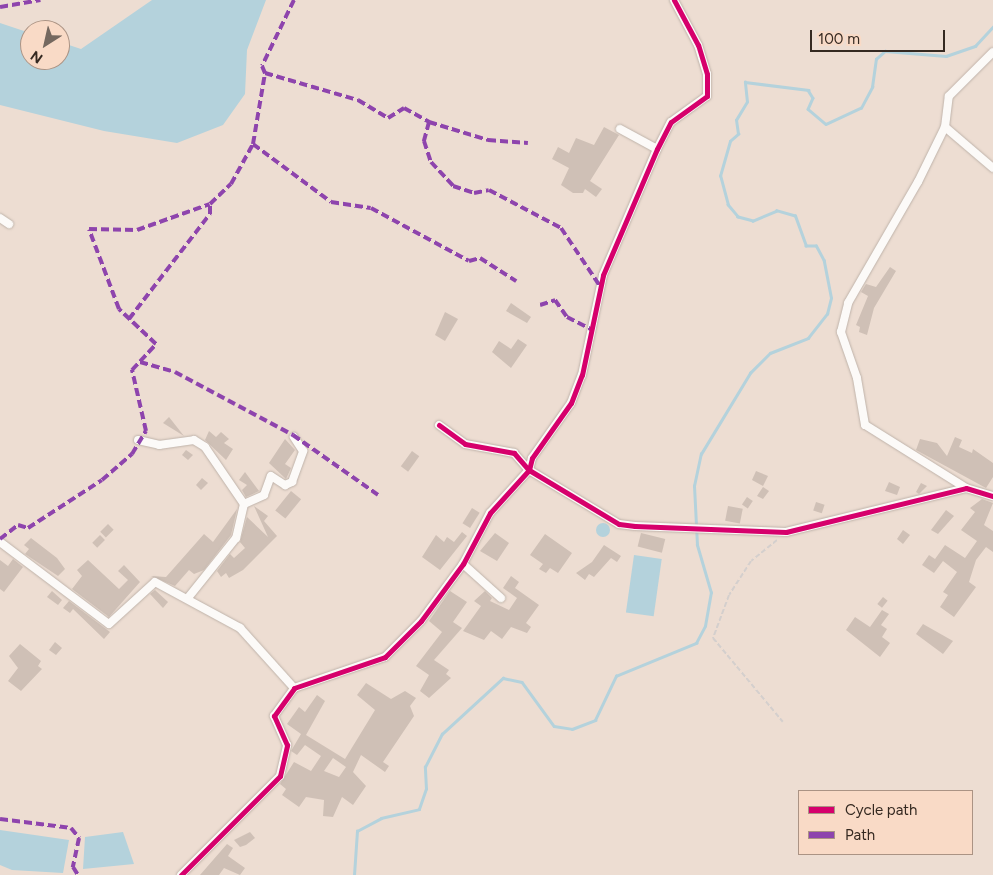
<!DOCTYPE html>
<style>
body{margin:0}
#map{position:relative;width:993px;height:875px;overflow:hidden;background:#edddd2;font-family:Figtree,sans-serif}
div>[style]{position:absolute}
.water>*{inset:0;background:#b4d2dc;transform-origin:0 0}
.round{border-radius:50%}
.stream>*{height:2.5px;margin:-1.25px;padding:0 1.25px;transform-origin:1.25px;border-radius:1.25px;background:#b4d2dc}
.building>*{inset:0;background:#cfc0b6;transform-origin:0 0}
.path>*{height:2px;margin-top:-1px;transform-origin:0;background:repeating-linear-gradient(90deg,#d4cfcd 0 5px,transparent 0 7.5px)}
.roads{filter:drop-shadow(0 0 1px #bfb3aa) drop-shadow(0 0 1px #bfb3aa)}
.minor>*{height:8px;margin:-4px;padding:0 4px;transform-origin:4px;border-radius:4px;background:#fcfaf8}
.quiet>*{height:4px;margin-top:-2px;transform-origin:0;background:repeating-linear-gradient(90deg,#8e44ad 0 8px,transparent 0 12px)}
.cycleway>*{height:5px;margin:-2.5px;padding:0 2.5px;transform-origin:2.5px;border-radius:2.5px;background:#d6006c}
span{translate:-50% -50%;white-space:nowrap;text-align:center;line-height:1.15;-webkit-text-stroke:4px #f9dac6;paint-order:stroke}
.legend{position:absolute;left:798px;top:790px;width:175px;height:65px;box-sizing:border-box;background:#f9dac6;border:1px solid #ab9384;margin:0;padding:6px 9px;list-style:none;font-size:15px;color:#352921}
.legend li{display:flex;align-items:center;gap:10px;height:25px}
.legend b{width:25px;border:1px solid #ab9384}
.north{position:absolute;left:20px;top:20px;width:50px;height:50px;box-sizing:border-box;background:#f9dac6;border:1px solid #ab9384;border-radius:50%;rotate:215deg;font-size:14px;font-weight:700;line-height:20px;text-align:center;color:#352921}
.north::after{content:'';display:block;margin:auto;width:18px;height:22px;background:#75685f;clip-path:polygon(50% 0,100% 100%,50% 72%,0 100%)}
.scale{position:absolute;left:810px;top:30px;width:135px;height:22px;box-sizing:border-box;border:2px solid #352921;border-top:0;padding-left:6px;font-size:15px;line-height:18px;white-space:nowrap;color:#352921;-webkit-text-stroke:4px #f9dac6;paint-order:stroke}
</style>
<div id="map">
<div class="water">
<i style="clip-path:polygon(152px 0,266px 0,247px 50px,245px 94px,223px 125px,177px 143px,104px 131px,0 105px,0 23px,30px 33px,30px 60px,60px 60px,60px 42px,81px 49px)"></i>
<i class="round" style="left:596px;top:523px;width:14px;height:14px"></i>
<i style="left:634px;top:555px;width:28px;height:58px;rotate:8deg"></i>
<i style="clip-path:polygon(0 830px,69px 840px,63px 873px,12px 870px,0 865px)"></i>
<i style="clip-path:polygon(123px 832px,134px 864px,83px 869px,85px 837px)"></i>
</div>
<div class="stream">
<i style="left:354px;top:875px;width:44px;rotate:-86.1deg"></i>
<i style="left:357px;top:831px;width:27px;rotate:-28deg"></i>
<i style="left:381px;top:818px;width:39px;rotate:-13deg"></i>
<i style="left:419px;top:809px;width:21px;rotate:-71deg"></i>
<i style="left:426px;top:789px;width:22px;rotate:-93deg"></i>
<i style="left:425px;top:767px;width:37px;rotate:-63deg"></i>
<i style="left:442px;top:734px;width:83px;rotate:-42.6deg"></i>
<i style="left:503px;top:678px;width:19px;rotate:12deg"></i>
<i style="left:522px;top:682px;width:54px;rotate:54deg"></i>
<i style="left:554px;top:726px;width:18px;rotate:9deg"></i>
<i style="left:572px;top:729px;width:25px;rotate:-21deg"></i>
<i style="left:595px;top:720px;width:49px;rotate:-64.5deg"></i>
<i style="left:616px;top:676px;width:87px;rotate:-22.4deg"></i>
<i style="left:696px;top:643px;width:19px;rotate:-62deg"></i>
<i style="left:705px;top:626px;width:34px;rotate:-80deg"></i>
<i style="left:711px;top:593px;width:50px;rotate:-106.3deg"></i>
<i style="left:697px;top:545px;width:59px;rotate:-92.9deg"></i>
<i style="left:694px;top:486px;width:33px;rotate:-78deg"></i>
<i style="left:701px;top:454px;width:95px;rotate:-58.8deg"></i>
<i style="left:750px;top:373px;width:28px;rotate:-45deg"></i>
<i style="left:770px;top:353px;width:41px;rotate:-21.5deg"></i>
<i style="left:808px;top:338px;width:31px;rotate:-52deg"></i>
<i style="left:827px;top:314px;width:16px;rotate:-76deg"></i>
<i style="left:831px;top:298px;width:38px;rotate:-101deg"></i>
<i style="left:824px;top:261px;width:17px;rotate:-118deg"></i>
<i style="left:816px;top:246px;width:10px;rotate:180deg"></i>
<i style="left:806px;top:246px;width:32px;rotate:-110deg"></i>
<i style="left:795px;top:216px;width:19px;rotate:-164deg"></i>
<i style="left:777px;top:211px;width:26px;rotate:157deg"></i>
<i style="left:753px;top:221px;width:16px;rotate:-165deg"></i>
<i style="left:738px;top:217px;width:16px;rotate:-130deg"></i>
<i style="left:728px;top:205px;width:30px;rotate:-105deg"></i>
<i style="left:720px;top:176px;width:36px;rotate:-74deg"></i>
<i style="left:730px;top:141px;width:11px;rotate:-41deg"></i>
<i style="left:738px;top:134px;width:14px;rotate:-98deg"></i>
<i style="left:736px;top:120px;width:21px;rotate:-59deg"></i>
<i style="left:747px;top:102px;width:20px;rotate:-96deg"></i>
<i style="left:745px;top:82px;width:64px;rotate:7.2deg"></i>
<i style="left:808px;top:90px;width:9px;rotate:58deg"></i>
<i style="left:813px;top:98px;width:12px;rotate:114deg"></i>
<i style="left:808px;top:109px;width:23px;rotate:40deg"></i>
<i style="left:826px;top:124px;width:38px;rotate:-25deg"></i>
<i style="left:861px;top:108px;width:24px;rotate:-62deg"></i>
<i style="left:872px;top:87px;width:28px;rotate:-82deg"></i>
<i style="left:876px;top:59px;width:12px;rotate:-42deg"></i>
<i style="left:885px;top:51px;width:61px;rotate:4.7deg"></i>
<i style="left:946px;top:56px;width:31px;rotate:-19deg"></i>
<i style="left:975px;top:46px;width:26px;rotate:-47deg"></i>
</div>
<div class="building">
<i style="clip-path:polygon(604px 127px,619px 135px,590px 181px,602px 189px,596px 197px,585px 189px,583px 193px,573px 193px,561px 185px,569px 168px,552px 159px,558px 147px,569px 153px,576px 138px,594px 145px)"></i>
<i style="clip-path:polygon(890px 267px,896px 271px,874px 308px,867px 335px,859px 332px,860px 327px,856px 325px,868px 296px,861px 292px,866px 284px,876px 287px)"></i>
<i style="clip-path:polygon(511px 303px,531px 317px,527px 323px,506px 311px)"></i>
<i style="clip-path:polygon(445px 312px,458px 319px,445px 341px,435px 335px)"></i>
<i style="clip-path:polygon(518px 339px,527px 345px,511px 368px,492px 352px,499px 341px,511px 349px)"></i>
<i style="clip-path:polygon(169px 417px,184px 436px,163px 423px)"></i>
<i style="clip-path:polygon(209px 431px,216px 437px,221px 432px,229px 439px,224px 443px,233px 449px,226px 460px,205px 440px)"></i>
<i style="clip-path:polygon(955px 437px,962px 440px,959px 447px,972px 453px,973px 449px,993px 463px,993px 477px,986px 488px,916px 450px,920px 439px,937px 443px,947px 456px)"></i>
<i style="clip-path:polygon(285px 439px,295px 450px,285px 464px,291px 468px,286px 479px,269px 463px)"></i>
<i style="clip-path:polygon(186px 450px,193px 455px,188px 460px,182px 455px)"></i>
<i style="left:412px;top:451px;width:9px;height:19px;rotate:36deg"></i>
<i style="clip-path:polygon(756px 471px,768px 476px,763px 486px,752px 480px)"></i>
<i style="clip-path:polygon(245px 472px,259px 491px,246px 497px,242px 490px,247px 485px,239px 480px)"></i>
<i style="clip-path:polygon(202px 478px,208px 483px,201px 490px,196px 485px)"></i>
<i style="clip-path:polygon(889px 482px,900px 487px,897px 495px,885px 491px)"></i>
<i style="clip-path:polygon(921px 483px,927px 486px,919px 494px,916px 492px)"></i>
<i style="clip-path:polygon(763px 487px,769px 491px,763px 499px,757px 496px)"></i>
<i style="left:291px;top:491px;width:13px;height:25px;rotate:39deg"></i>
<i style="left:747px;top:497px;width:7px;height:9px;rotate:34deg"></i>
<i style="clip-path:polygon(982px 499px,993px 503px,984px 525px,993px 531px,993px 552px,986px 547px,976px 560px,969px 582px,976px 587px,954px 617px,940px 607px,948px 595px,943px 592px,957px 572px,943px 561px,934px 573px,922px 565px,929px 555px,935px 559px,945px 545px,965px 558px,977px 541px,961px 530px,975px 512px,970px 508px)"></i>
<i style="left:816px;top:502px;width:9px;height:9px;rotate:18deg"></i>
<i style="clip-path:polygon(254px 506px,268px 516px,264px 521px,277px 536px,243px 570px,229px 578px,226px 573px,221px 577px,217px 571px,230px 554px,234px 558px,245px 548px,240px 542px,247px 517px,268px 537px)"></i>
<i style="left:728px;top:506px;width:15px;height:15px;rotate:11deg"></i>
<i style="left:472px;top:508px;width:9px;height:18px;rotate:32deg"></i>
<i style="clip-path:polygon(237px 509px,231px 535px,204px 570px,194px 574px,189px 570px,175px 586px,151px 576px,166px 577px,204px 534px,213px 542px)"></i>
<i style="clip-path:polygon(946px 510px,954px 516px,938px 534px,931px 530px)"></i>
<i style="left:108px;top:524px;width:8px;height:11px;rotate:45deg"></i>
<i style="clip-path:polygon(903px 530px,910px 535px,903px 544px,897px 539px)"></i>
<i style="clip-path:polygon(462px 532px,467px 536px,440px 570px,422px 557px,436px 535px,444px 542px,447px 537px,454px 542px)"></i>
<i style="clip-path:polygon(495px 533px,509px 543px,497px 561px,480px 551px)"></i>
<i style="left:641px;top:533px;width:25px;height:14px;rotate:14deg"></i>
<i style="clip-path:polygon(545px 534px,572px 553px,558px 573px,550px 568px,546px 573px,539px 569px,543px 564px,530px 555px)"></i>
<i style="left:100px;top:535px;width:7px;height:11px;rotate:45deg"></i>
<i style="clip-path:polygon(31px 538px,57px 558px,65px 569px,58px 576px,25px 554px,29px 549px,24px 545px)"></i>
<i style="clip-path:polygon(604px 545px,621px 556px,617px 562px,611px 558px,594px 577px,589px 574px,585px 580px,576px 573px,592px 562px)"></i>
<i style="clip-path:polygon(13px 559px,23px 567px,4px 592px,0 589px,0 560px,8px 566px)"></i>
<i style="clip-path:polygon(88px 560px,119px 589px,128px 580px,118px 571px,124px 565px,140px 582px,109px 617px,72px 589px,82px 576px,77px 570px)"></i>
<i style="clip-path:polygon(511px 576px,519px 582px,515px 588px,539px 605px,526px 623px,531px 627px,527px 633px,511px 627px,502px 639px,491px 631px,484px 640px,463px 631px,481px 606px,474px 601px,485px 591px,492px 598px,490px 601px,509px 610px,517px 598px,503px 588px)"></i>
<i style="clip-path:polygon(155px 590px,168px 602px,163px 608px,150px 594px)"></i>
<i style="clip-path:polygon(52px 591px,62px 600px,58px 605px,47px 597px)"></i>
<i style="clip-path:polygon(450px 591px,467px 602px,453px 622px,462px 628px,434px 660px,449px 670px,446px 674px,451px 678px,429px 698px,420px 691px,429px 675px,416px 666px,442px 632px,429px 621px)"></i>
<i style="left:883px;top:597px;width:6px;height:9px;rotate:39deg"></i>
<i style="clip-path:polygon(69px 601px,110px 632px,104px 639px,73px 609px,70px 613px,63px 608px)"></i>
<i style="clip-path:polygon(882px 610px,889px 614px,881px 625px,887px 629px,882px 637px,890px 643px,880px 657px,846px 630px,855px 617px,870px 627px)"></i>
<i style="clip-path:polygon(923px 624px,953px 641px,943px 654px,916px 634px)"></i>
<i style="clip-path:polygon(55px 642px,62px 648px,56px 655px,49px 650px)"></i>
<i style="clip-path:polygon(20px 644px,41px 661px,38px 666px,42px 669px,21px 691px,8px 681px,18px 668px,9px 656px)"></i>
<i style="clip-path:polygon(evenodd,366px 683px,391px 699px,405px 691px,416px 698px,410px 706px,414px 716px,383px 762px,389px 766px,385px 772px,361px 755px,353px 772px,366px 786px,353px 805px,342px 797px,333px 817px,323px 816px,324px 800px,306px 797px,299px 807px,282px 795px,286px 789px,280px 784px,294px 762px,311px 771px,321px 756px,305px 745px,297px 755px,291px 751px,301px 734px,287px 724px,299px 707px,305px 712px,317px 695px,325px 701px,306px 735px,345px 759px,375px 710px,357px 695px,366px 683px,333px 758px,346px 767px,339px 777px,324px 771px,333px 758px)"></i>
<i style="clip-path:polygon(250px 832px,255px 838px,246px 845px,240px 847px,234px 840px)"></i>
<i style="clip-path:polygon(227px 844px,233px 848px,228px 856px,245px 868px,240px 875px,224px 868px,219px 875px,200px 875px)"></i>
</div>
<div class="path">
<i style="left:777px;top:540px;width:33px;rotate:141deg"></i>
<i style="left:751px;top:561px;width:40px;rotate:122.9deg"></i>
<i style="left:729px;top:595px;width:46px;rotate:110.4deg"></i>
<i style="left:713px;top:638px;width:109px;rotate:50.2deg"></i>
</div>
<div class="roads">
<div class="minor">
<i style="left:945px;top:127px;width:63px;rotate:40.5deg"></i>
<i style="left:620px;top:129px;width:42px;rotate:28.4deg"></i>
<i style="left:0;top:218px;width:11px;rotate:34deg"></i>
<i style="left:439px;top:425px;width:32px;rotate:36deg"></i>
<i style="left:465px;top:444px;width:50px;rotate:10.4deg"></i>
<i style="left:514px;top:453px;width:23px;rotate:49deg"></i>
<i style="left:529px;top:470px;width:105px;rotate:31deg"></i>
<i style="left:619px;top:524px;width:16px;rotate:7deg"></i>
<i style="left:635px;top:526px;width:151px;rotate:2.3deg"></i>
<i style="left:786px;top:532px;width:185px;rotate:-13.7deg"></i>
<i style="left:966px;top:488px;width:28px;rotate:17deg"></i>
<i style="left:138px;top:440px;width:22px;rotate:13deg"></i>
<i style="left:159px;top:445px;width:35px;rotate:-8deg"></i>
<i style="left:194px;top:440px;width:13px;rotate:32deg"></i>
<i style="left:205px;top:447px;width:69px;rotate:55.6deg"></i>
<i style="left:244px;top:504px;width:35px;rotate:103deg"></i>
<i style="left:236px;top:538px;width:77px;rotate:128.7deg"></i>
<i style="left:966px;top:488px;width:119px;rotate:-148deg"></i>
<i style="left:865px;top:425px;width:48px;rotate:-99.7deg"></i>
<i style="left:857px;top:378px;width:49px;rotate:-109.2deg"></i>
<i style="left:841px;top:332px;width:30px;rotate:-76deg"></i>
<i style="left:848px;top:303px;width:140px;rotate:-60deg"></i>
<i style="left:918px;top:182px;width:61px;rotate:-63.9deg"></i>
<i style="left:945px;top:127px;width:31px;rotate:-83deg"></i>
<i style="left:949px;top:96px;width:62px;rotate:-45deg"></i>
<i style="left:244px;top:504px;width:22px;rotate:-24deg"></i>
<i style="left:264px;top:495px;width:20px;rotate:-70deg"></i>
<i style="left:271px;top:476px;width:17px;rotate:33deg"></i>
<i style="left:285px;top:485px;width:8px;rotate:-23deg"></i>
<i style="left:292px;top:482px;width:33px;rotate:-70deg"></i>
<i style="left:303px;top:451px;width:17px;rotate:-123deg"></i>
<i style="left:0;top:542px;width:136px;rotate:37deg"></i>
<i style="left:109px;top:624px;width:62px;rotate:-42.4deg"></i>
<i style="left:155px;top:582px;width:97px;rotate:28.4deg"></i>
<i style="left:240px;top:628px;width:81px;rotate:48deg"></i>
<i style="left:463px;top:564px;width:51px;rotate:41.8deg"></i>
<i style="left:181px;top:875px;width:140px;rotate:-45deg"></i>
<i style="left:280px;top:776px;width:32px;rotate:-77deg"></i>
<i style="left:287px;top:745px;width:32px;rotate:-114deg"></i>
<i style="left:274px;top:716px;width:34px;rotate:-54deg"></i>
<i style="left:294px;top:688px;width:96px;rotate:-18.8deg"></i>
<i style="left:385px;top:657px;width:51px;rotate:-45deg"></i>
<i style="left:421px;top:621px;width:71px;rotate:-53.6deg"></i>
<i style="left:463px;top:564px;width:58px;rotate:-62.1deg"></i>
<i style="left:490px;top:513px;width:58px;rotate:-47.8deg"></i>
<i style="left:529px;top:470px;width:12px;rotate:-76deg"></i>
<i style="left:532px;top:458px;width:67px;rotate:-54.7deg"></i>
<i style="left:571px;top:403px;width:30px;rotate:-69deg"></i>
<i style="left:582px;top:375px;width:102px;rotate:-78.1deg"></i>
<i style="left:603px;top:275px;width:137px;rotate:-66.8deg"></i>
<i style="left:657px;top:149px;width:30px;rotate:-63deg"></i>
<i style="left:671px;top:122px;width:44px;rotate:-35.8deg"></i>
<i style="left:707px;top:96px;width:22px;rotate:-90deg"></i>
<i style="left:707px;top:74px;width:30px;rotate:-107deg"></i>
<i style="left:698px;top:45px;width:51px;rotate:-118.1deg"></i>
</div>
</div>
<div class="quiet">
<i style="left:294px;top:0;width:73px;rotate:115.9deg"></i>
<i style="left:262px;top:66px;width:8px;rotate:67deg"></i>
<i style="left:265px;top:73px;width:97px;rotate:16.2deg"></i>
<i style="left:358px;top:100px;width:35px;rotate:31deg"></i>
<i style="left:388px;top:118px;width:19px;rotate:-32deg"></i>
<i style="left:404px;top:108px;width:29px;rotate:29deg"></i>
<i style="left:429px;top:122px;width:62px;rotate:17deg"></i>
<i style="left:488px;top:140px;width:40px;rotate:4.3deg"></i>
<i style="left:0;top:7px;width:41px;rotate:-9.9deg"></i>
<i style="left:429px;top:122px;width:20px;rotate:105deg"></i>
<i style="left:424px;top:141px;width:22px;rotate:72deg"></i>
<i style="left:431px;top:162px;width:33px;rotate:47deg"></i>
<i style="left:453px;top:186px;width:22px;rotate:18deg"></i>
<i style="left:474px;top:193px;width:15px;rotate:-11deg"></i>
<i style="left:489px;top:190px;width:81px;rotate:27.8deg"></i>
<i style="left:561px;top:228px;width:70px;rotate:56.1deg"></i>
<i style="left:253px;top:144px;width:97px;rotate:36.6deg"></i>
<i style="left:331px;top:202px;width:40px;rotate:8.5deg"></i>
<i style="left:371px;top:208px;width:111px;rotate:28.4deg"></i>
<i style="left:469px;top:261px;width:11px;rotate:-15deg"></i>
<i style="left:480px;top:258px;width:43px;rotate:32.6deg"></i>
<i style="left:540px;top:305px;width:16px;rotate:-18deg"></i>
<i style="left:555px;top:300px;width:21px;rotate:55deg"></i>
<i style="left:567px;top:317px;width:27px;rotate:27deg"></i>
<i style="left:129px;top:319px;width:133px;rotate:-52.4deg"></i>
<i style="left:210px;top:214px;width:10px;rotate:-90deg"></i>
<i style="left:140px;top:362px;width:36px;rotate:16deg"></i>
<i style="left:175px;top:372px;width:134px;rotate:28.1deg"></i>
<i style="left:293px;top:435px;width:104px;rotate:35.2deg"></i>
<i style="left:0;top:539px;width:23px;rotate:-38deg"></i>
<i style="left:18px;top:525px;width:10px;rotate:17deg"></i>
<i style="left:28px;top:528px;width:88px;rotate:-33deg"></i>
<i style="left:102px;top:480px;width:40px;rotate:-41deg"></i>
<i style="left:132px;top:454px;width:27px;rotate:-59deg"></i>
<i style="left:146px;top:431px;width:63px;rotate:-102.9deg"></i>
<i style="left:132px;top:370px;width:35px;rotate:-47deg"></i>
<i style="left:156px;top:344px;width:51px;rotate:-136.6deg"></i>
<i style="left:119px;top:309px;width:85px;rotate:-110.6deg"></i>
<i style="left:89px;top:229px;width:48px;rotate:1.2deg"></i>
<i style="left:137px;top:230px;width:77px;rotate:-19.6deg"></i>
<i style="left:210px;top:204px;width:29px;rotate:-44deg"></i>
<i style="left:231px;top:184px;width:46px;rotate:-61.2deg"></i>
<i style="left:253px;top:144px;width:72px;rotate:-80.4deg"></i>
<i style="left:0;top:819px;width:72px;rotate:7.2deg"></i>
<i style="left:71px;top:828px;width:13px;rotate:51deg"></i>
<i style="left:79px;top:838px;width:30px;rotate:102deg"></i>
<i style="left:73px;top:867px;width:9px;rotate:58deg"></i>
</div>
<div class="cycleway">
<i style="left:439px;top:425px;width:32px;rotate:36deg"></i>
<i style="left:465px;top:444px;width:50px;rotate:10.4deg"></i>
<i style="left:514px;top:453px;width:23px;rotate:49deg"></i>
<i style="left:529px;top:470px;width:105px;rotate:31deg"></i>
<i style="left:619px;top:524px;width:16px;rotate:7deg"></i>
<i style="left:635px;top:526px;width:151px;rotate:2.3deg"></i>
<i style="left:786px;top:532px;width:185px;rotate:-13.7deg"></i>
<i style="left:966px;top:488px;width:28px;rotate:17deg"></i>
<i style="left:181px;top:875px;width:140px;rotate:-45deg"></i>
<i style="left:280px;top:776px;width:32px;rotate:-77deg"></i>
<i style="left:287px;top:745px;width:32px;rotate:-114deg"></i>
<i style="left:274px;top:716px;width:34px;rotate:-54deg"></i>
<i style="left:294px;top:688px;width:96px;rotate:-18.8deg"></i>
<i style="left:385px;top:657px;width:51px;rotate:-45deg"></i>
<i style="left:421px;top:621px;width:71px;rotate:-53.6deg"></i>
<i style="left:463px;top:564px;width:58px;rotate:-62.1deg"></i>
<i style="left:490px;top:513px;width:58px;rotate:-47.8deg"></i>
<i style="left:529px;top:470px;width:12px;rotate:-76deg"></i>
<i style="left:532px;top:458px;width:67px;rotate:-54.7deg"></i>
<i style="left:571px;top:403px;width:30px;rotate:-69deg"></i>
<i style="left:582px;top:375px;width:102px;rotate:-78.1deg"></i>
<i style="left:603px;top:275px;width:137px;rotate:-66.8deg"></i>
<i style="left:657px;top:149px;width:30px;rotate:-63deg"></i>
<i style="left:671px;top:122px;width:44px;rotate:-35.8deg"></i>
<i style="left:707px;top:96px;width:22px;rotate:-90deg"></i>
<i style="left:707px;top:74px;width:30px;rotate:-107deg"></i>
<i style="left:698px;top:45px;width:51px;rotate:-118.1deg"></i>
</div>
<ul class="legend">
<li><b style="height:6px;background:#d6006c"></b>Cycle path</li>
<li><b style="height:6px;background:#8e44ad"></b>Path</li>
</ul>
<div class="north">N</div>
<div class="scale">100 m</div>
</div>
